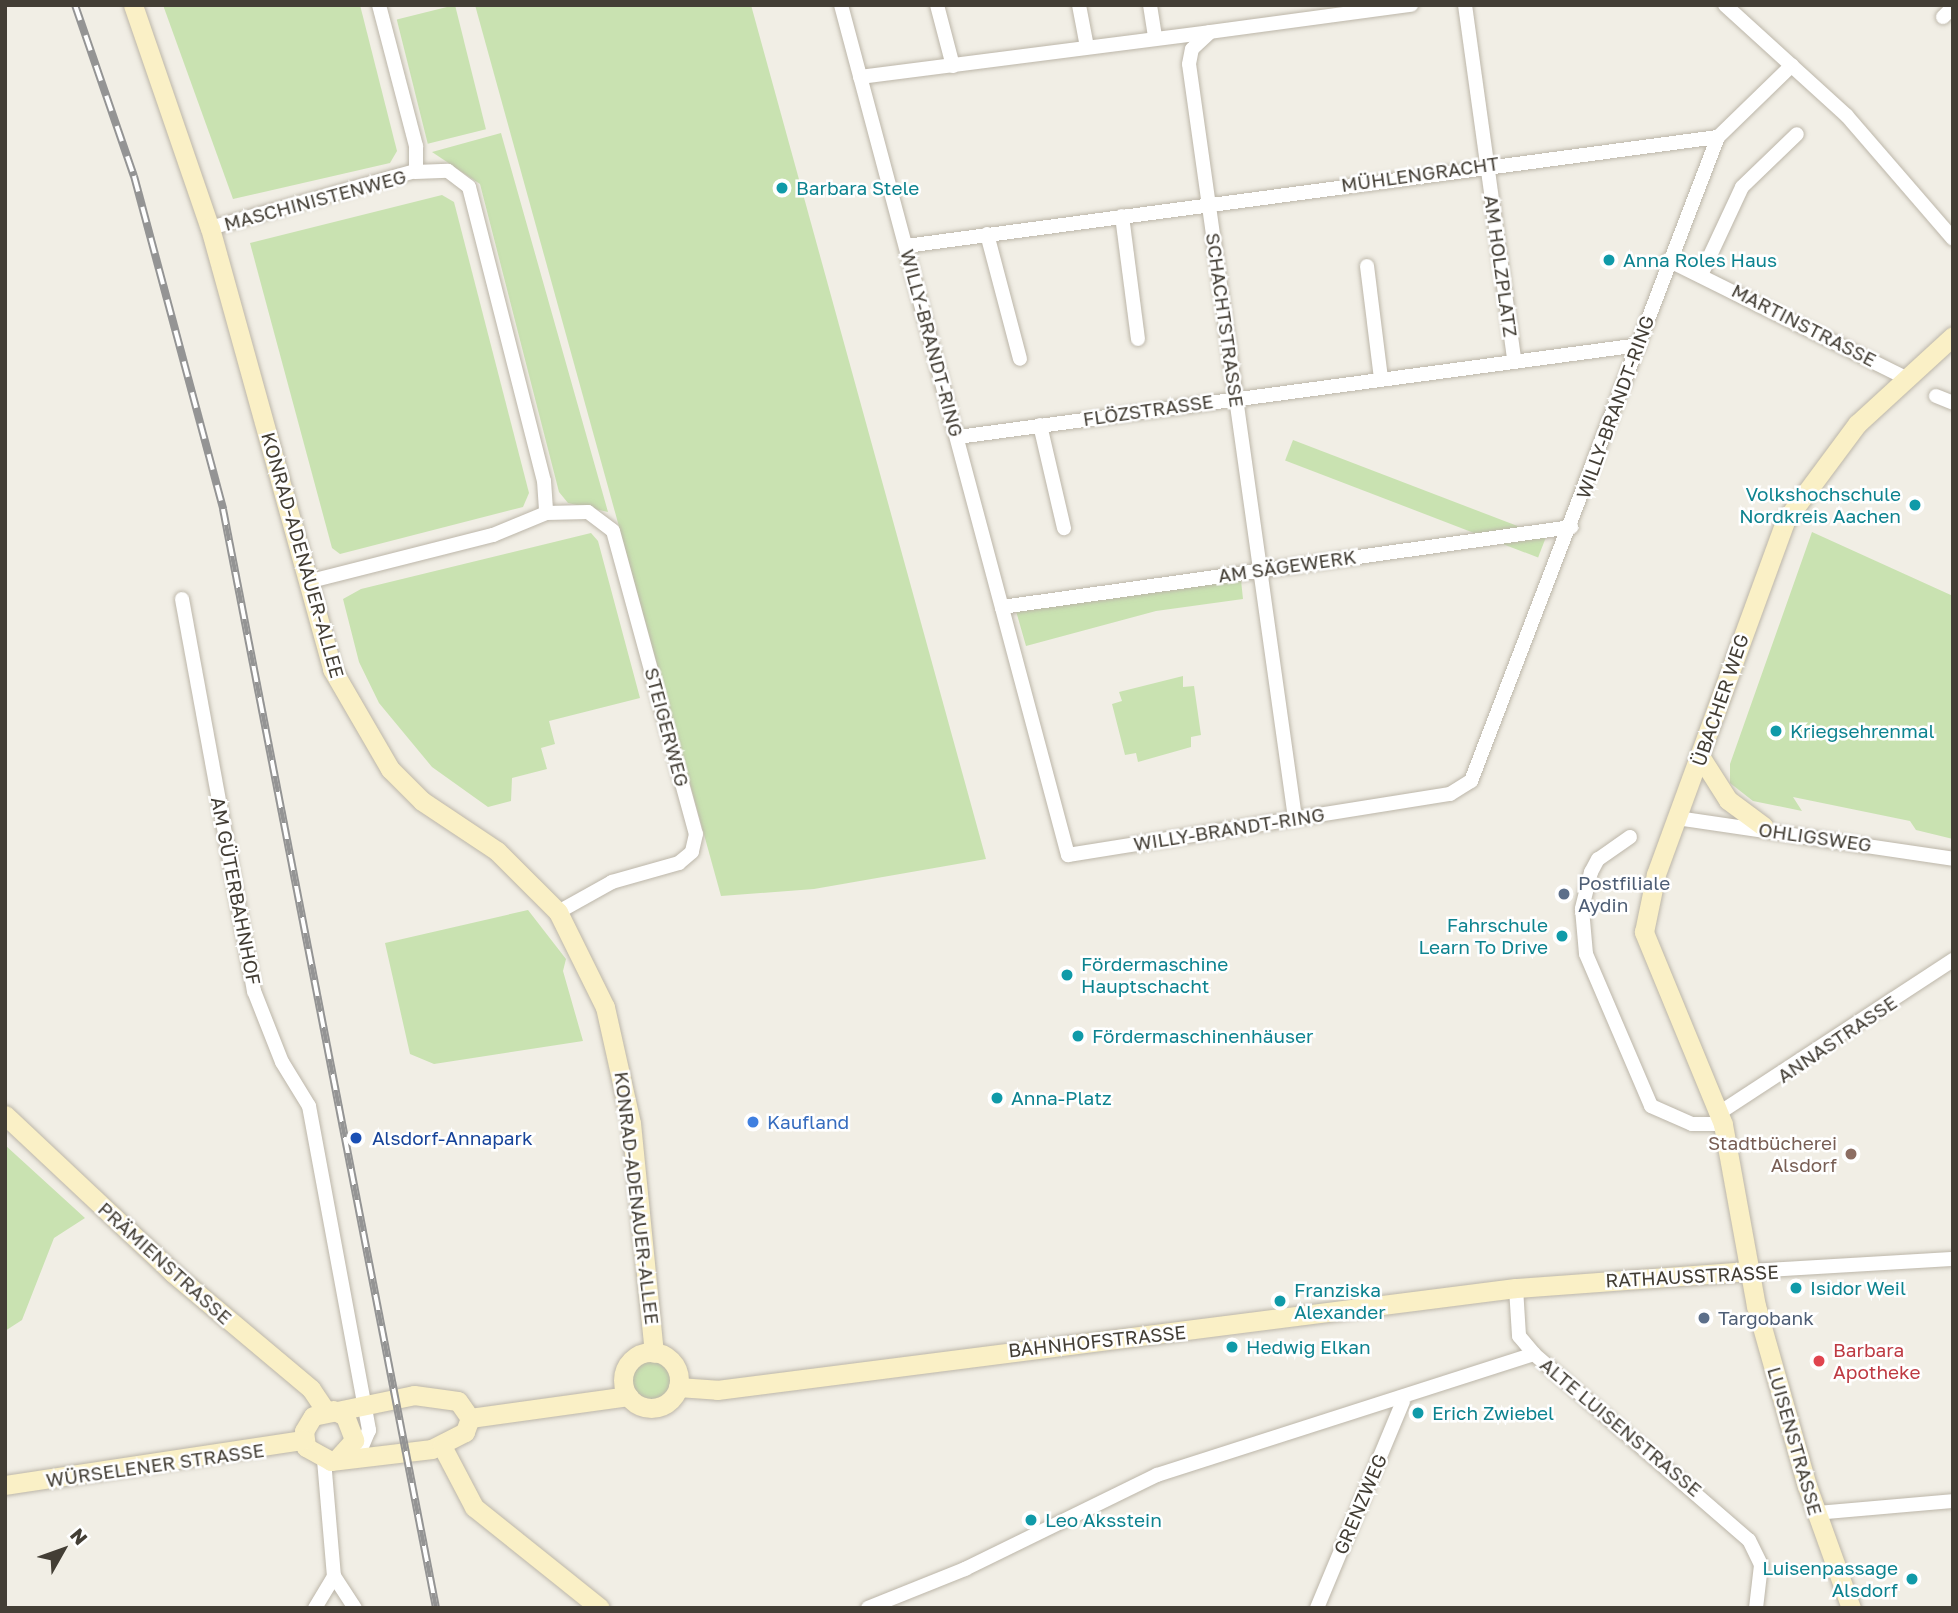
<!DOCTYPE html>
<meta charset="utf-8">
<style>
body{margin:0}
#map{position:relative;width:1958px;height:1613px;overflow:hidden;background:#f1eee5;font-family:"Golos Text",sans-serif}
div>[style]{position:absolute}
.green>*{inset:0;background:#c9e2b1;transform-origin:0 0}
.round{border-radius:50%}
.roads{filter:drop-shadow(0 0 2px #bcb6a9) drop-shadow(0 0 2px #bcb6a9)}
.street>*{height:14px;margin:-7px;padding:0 7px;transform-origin:7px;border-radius:7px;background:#fff}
.secondary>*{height:19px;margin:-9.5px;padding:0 9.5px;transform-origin:9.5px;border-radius:9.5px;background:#faf0c6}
.secondary>.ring{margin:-9.5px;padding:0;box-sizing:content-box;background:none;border:19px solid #faf0c6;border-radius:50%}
.rail>*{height:8px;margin-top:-4px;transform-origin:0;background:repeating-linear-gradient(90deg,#fff 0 16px,#949494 0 32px);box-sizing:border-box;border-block:2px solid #949494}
.dots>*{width:19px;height:19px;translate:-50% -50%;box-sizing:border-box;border:4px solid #fff;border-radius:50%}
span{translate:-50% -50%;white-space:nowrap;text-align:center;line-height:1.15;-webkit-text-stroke:5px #fff;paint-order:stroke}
.street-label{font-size:19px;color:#433e35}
.culture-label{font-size:19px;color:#0d838f}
.left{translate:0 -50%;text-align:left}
.right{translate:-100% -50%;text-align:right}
.service-label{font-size:19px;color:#4e5e75}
.shop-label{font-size:19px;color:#366cbe}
.transit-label{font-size:19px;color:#164399}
.education-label{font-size:19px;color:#785e54}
.health-label{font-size:19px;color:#be3a42}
.frame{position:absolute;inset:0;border:7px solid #433e35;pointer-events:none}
.north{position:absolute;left:28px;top:1515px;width:70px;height:70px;-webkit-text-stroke:5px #fff;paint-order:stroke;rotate:50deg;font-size:19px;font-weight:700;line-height:28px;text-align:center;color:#433e35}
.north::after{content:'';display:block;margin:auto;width:24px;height:32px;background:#433e35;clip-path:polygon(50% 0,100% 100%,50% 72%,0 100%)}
</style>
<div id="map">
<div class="green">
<i style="clip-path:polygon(163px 5px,360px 5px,397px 151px,390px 163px,233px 199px)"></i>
<i style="left:455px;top:5px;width:128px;height:60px;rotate:76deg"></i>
<i style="clip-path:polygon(475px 5px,751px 5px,986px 859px,814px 889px,721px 896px)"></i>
<i style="clip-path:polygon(501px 133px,608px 512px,568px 503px,559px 492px,480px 184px,432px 152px)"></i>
<i style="clip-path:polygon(442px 195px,454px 202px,529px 493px,523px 507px,340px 554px,332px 548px,250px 243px)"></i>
<i style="clip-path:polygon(1812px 532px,1953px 596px,1953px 839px,1916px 830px,1910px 821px,1793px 797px,1802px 811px,1753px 801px,1730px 783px,1730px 764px)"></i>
<i style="clip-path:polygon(591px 533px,598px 541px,640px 698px,549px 721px,555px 744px,541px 748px,547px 769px,512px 778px,511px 801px,488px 807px,432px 767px,379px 703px,359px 662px,343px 599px,361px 589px)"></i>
<i style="left:1546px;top:537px;width:22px;height:271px;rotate:111deg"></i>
<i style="clip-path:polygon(1241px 580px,1243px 599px,1156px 611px,1026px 646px,1016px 611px)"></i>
<i style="clip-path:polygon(1183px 676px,1183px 687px,1194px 686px,1201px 735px,1191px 737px,1191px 747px,1138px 762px,1136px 753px,1125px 755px,1112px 704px,1122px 701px,1119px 692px)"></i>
<i style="clip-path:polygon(528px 910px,566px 959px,563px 971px,583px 1041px,434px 1064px,410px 1054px,385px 943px)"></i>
<i style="clip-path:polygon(5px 1145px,85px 1218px,54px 1238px,22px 1320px,5px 1331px)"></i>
<i class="round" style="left:632px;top:1360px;width:40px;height:40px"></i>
</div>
<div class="roads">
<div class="street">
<i style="left:841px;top:5px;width:880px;rotate:75.05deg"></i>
<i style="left:1068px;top:855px;width:387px;rotate:-9.1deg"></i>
<i style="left:1450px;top:794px;width:25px;rotate:-32deg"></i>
<i style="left:1471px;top:781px;width:690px;rotate:-69.02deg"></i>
<i style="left:1718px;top:137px;width:103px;rotate:-44.2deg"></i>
<i style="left:937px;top:5px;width:63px;rotate:75.3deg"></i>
<i style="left:1079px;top:5px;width:43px;rotate:79.2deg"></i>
<i style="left:1150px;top:5px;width:32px;rotate:81deg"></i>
<i style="left:1465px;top:5px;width:358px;rotate:82.1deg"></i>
<i style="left:1725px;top:5px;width:165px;rotate:42.3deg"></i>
<i style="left:1847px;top:116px;width:162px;rotate:49.2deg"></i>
<i style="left:1943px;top:17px;width:14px;rotate:-45deg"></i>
<i style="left:860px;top:77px;width:352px;rotate:-7.3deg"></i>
<i style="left:415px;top:172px;width:33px;rotate:-2deg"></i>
<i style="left:448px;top:171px;width:26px;rotate:37deg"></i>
<i style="left:469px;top:187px;width:303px;rotate:75.7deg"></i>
<i style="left:544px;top:481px;width:32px;rotate:86deg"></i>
<i style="left:1122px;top:216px;width:124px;rotate:82.6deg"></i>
<i style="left:210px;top:228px;width:214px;rotate:-15.5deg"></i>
<i style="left:416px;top:171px;width:25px;rotate:-90deg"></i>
<i style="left:416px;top:146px;width:146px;rotate:-104.7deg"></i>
<i style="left:987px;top:234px;width:129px;rotate:75.2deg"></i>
<i style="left:906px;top:246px;width:819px;rotate:-7.65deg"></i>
<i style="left:1668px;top:260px;width:263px;rotate:26.4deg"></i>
<i style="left:1367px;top:266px;width:113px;rotate:82.9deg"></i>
<i style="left:1701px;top:275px;width:97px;rotate:-65deg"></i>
<i style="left:1742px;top:187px;width:76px;rotate:-43.9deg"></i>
<i style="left:1936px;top:396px;width:18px;rotate:22deg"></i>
<i style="left:1040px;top:425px;width:106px;rotate:76.9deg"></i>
<i style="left:958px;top:437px;width:687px;rotate:-7.69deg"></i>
<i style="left:307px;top:582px;width:192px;rotate:-14.2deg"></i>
<i style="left:493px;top:535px;width:57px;rotate:-22.5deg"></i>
<i style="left:546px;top:513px;width:42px;rotate:-1.4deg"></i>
<i style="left:588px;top:512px;width:31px;rotate:37deg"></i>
<i style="left:613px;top:531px;width:314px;rotate:74.7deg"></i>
<i style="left:696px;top:834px;width:18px;rotate:103deg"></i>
<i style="left:692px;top:852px;width:17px;rotate:140deg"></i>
<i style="left:679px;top:863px;width:70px;rotate:164.2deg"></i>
<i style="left:612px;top:882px;width:62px;rotate:150.9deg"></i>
<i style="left:182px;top:599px;width:399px;rotate:79.6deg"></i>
<i style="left:254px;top:991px;width:76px;rotate:68.5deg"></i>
<i style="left:282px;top:1062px;width:52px;rotate:58.5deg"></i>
<i style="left:309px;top:1106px;width:330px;rotate:79.5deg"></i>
<i style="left:369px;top:1430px;width:30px;rotate:113deg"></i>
<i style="left:1002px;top:607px;width:575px;rotate:-8deg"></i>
<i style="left:1295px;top:818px;width:761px;rotate:-98deg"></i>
<i style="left:1189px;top:64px;width:15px;rotate:-79deg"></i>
<i style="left:1192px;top:49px;width:25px;rotate:-43deg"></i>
<i style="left:1210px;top:32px;width:203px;rotate:-7.7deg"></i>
<i style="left:1677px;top:818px;width:279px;rotate:8.4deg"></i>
<i style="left:1630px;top:837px;width:39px;rotate:145deg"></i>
<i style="left:1598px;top:859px;width:15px;rotate:118deg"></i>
<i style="left:1591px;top:872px;width:38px;rotate:104deg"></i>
<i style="left:1582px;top:909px;width:45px;rotate:84.9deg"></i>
<i style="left:1586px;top:954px;width:165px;rotate:66.8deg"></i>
<i style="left:1651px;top:1106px;width:45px;rotate:23.7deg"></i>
<i style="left:1692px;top:1124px;width:31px"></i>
<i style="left:1719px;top:1113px;width:280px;rotate:-33.2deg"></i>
<i style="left:1749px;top:1271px;width:204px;rotate:-3.4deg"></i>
<i style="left:1516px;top:1288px;width:48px;rotate:86.4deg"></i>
<i style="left:1519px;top:1336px;width:23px;rotate:50deg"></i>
<i style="left:1534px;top:1354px;width:284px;rotate:40.9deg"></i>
<i style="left:1749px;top:1540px;width:28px;rotate:64deg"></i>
<i style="left:1761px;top:1565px;width:43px;rotate:96.6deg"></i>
<i style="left:324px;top:1460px;width:116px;rotate:85.1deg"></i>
<i style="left:334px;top:1576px;width:38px;rotate:57deg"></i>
<i style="left:1816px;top:1513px;width:138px;rotate:-5deg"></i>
<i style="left:315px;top:1608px;width:37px;rotate:-59deg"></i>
<i style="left:868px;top:1608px;width:105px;rotate:-21.9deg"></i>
<i style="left:965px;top:1569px;width:214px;rotate:-26.1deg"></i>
<i style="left:1157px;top:1475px;width:396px;rotate:-17.8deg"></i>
<i style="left:1317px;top:1608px;width:224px;rotate:-67.4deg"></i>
</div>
<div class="secondary">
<i style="left:133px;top:5px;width:236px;rotate:71deg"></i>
<i style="left:210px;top:228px;width:458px;rotate:74.5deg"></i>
<i style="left:332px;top:669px;width:116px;rotate:59.9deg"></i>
<i style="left:390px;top:769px;width:45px;rotate:45deg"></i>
<i style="left:422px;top:801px;width:90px;rotate:33.7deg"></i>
<i style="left:497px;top:851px;width:86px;rotate:45deg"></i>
<i style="left:558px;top:912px;width:106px;rotate:63.7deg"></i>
<i style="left:605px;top:1007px;width:119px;rotate:77.4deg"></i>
<i style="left:631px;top:1123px;width:231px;rotate:84.3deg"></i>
<i style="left:1700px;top:756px;width:52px;rotate:57.5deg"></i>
<i style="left:1728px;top:800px;width:44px;rotate:36.6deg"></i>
<i style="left:5px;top:1115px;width:231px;rotate:43.2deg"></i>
<i style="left:173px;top:1273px;width:180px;rotate:40deg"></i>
<i style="left:311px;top:1389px;width:25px;rotate:56deg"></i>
<i class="ring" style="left:623px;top:1352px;width:37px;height:37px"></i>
<i style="left:678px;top:1387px;width:39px;rotate:4deg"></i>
<i style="left:717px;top:1390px;width:805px;rotate:-7.28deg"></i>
<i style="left:1516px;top:1288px;width:234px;rotate:-4.2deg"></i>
<i style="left:414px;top:1395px;width:44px;rotate:7.8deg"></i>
<i style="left:458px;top:1401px;width:21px;rotate:55deg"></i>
<i style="left:470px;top:1418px;width:15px;rotate:110deg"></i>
<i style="left:465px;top:1432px;width:37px;rotate:153deg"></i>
<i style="left:432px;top:1449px;width:102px;rotate:173.2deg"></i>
<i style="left:331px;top:1461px;width:29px;rotate:-151deg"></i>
<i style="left:306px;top:1447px;width:16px;rotate:-97deg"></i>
<i style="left:304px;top:1431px;width:17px;rotate:-59deg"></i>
<i style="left:313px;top:1416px;width:103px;rotate:-11.7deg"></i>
<i style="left:333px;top:1410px;width:13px;rotate:27deg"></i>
<i style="left:345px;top:1416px;width:26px;rotate:69deg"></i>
<i style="left:354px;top:1440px;width:25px;rotate:132deg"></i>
<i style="left:470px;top:1418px;width:160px;rotate:-7.9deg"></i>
<i style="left:442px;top:1446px;width:69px;rotate:62.3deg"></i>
<i style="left:474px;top:1507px;width:161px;rotate:38.7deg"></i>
<i style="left:5px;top:1485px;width:302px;rotate:-8.6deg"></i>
<i style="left:1851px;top:1608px;width:130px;rotate:-109.8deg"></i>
<i style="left:1807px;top:1486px;width:187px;rotate:-105.8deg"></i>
<i style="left:1756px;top:1306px;width:185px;rotate:-100.3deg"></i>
<i style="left:1723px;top:1124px;width:208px;rotate:-112.4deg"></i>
<i style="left:1644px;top:932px;width:59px;rotate:-78.3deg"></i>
<i style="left:1656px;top:874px;width:376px;rotate:-69.9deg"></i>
<i style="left:1785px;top:521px;width:121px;rotate:-53.4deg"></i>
<i style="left:1857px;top:424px;width:130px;rotate:-42.5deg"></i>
</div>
</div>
<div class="rail">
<i style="left:75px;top:5px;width:181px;rotate:71deg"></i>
<i style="left:134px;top:176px;width:345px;rotate:75deg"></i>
<i style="left:223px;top:509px;width:1119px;rotate:79.03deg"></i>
</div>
<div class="dots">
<i style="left:782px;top:188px;background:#0f9aa8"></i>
<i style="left:1609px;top:260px;background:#0f9aa8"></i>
<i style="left:1915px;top:505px;background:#0f9aa8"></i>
<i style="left:1776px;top:731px;background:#0f9aa8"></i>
<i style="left:1564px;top:894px;background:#5c6f8a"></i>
<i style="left:1562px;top:936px;background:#0f9aa8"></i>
<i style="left:1067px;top:975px;background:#0f9aa8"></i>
<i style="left:1078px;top:1036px;background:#0f9aa8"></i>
<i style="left:997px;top:1098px;background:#0f9aa8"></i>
<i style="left:753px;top:1122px;background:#3f7fe0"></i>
<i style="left:356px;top:1138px;background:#1a4fb4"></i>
<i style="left:1851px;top:1154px;background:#8d6e63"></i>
<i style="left:1796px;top:1288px;background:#0f9aa8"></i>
<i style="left:1280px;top:1301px;background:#0f9aa8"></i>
<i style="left:1704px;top:1318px;background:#5c6f8a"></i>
<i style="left:1232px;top:1347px;background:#0f9aa8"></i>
<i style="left:1819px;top:1361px;background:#e0444e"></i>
<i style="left:1418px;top:1413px;background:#0f9aa8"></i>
<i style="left:1031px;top:1520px;background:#0f9aa8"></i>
<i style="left:1912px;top:1579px;background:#0f9aa8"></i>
</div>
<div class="street-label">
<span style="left:1420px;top:174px;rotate:-8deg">MÜHLENGRACHT</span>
<span style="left:315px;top:200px;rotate:-15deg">MASCHINISTENWEG</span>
<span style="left:1501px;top:266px;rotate:82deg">AM HOLZPLATZ</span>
<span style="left:1225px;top:320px;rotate:82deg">SCHACHTSTRASSE</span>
<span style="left:1804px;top:325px;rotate:27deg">MARTINSTRASSE</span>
<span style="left:932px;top:343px;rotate:75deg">WILLY-BRANDT-RING</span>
<span style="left:1615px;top:407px;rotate:-70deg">WILLY-BRANDT-RING</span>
<span style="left:1148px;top:410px;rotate:-8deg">FLÖZSTRASSE</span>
<span style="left:303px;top:555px;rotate:74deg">KONRAD-ADENAUER-ALLEE</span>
<span style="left:1287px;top:566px;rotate:-8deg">AM SÄGEWERK</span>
<span style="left:1720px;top:700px;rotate:-71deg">ÜBACHER WEG</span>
<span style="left:667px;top:727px;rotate:75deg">STEIGERWEG</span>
<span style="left:1229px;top:829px;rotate:-9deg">WILLY-BRANDT-RING</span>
<span style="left:1815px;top:837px;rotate:8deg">OHLIGSWEG</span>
<span style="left:236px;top:891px;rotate:79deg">AM GÜTERBAHNHOF</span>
<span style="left:1837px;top:1039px;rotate:-34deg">ANNASTRASSE</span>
<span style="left:637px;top:1198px;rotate:83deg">KONRAD-ADENAUER-ALLEE</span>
<span style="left:165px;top:1263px;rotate:42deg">PRÄMIENSTRASSE</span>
<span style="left:1692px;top:1276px;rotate:-3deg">RATHAUSSTRASSE</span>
<span style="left:1097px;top:1341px;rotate:-6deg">BAHNHOFSTRASSE</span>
<span style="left:1621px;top:1427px;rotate:40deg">ALTE LUISENSTRASSE</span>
<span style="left:1795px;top:1441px;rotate:74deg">LUISENSTRASSE</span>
<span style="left:155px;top:1465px;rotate:-8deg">WÜRSELENER STRASSE</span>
<span style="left:1360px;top:1504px;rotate:-67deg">GRENZWEG</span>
</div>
<div class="culture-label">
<span class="left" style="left:796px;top:188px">Barbara Stele</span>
<span class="left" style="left:1623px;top:260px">Anna Roles Haus</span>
<span class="right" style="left:1901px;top:505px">Volkshochschule<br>Nordkreis Aachen</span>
<span class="left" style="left:1790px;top:731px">Kriegsehrenmal</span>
<span class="right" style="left:1548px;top:936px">Fahrschule<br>Learn To Drive</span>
<span class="left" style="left:1081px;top:975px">Fördermaschine<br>Hauptschacht</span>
<span class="left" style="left:1092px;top:1036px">Fördermaschinenhäuser</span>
<span class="left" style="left:1011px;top:1098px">Anna-Platz</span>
<span class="left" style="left:1810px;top:1288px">Isidor Weil</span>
<span class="left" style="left:1294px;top:1301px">Franziska<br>Alexander</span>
<span class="left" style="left:1246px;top:1347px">Hedwig Elkan</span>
<span class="left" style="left:1432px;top:1413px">Erich Zwiebel</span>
<span class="left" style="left:1045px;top:1520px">Leo Aksstein</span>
<span class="right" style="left:1898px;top:1579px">Luisenpassage<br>Alsdorf</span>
</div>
<div class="service-label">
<span class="left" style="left:1578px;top:894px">Postfiliale<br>Aydin</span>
<span class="left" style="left:1718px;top:1318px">Targobank</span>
</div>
<div class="shop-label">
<span class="left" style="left:767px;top:1122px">Kaufland</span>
</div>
<div class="transit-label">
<span class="left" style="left:372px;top:1138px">Alsdorf-Annapark</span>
</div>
<div class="education-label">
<span class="right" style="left:1837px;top:1154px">Stadtbücherei<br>Alsdorf</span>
</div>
<div class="health-label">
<span class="left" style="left:1833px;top:1361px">Barbara<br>Apotheke</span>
</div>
<div class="frame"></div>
<div class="north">N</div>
</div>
